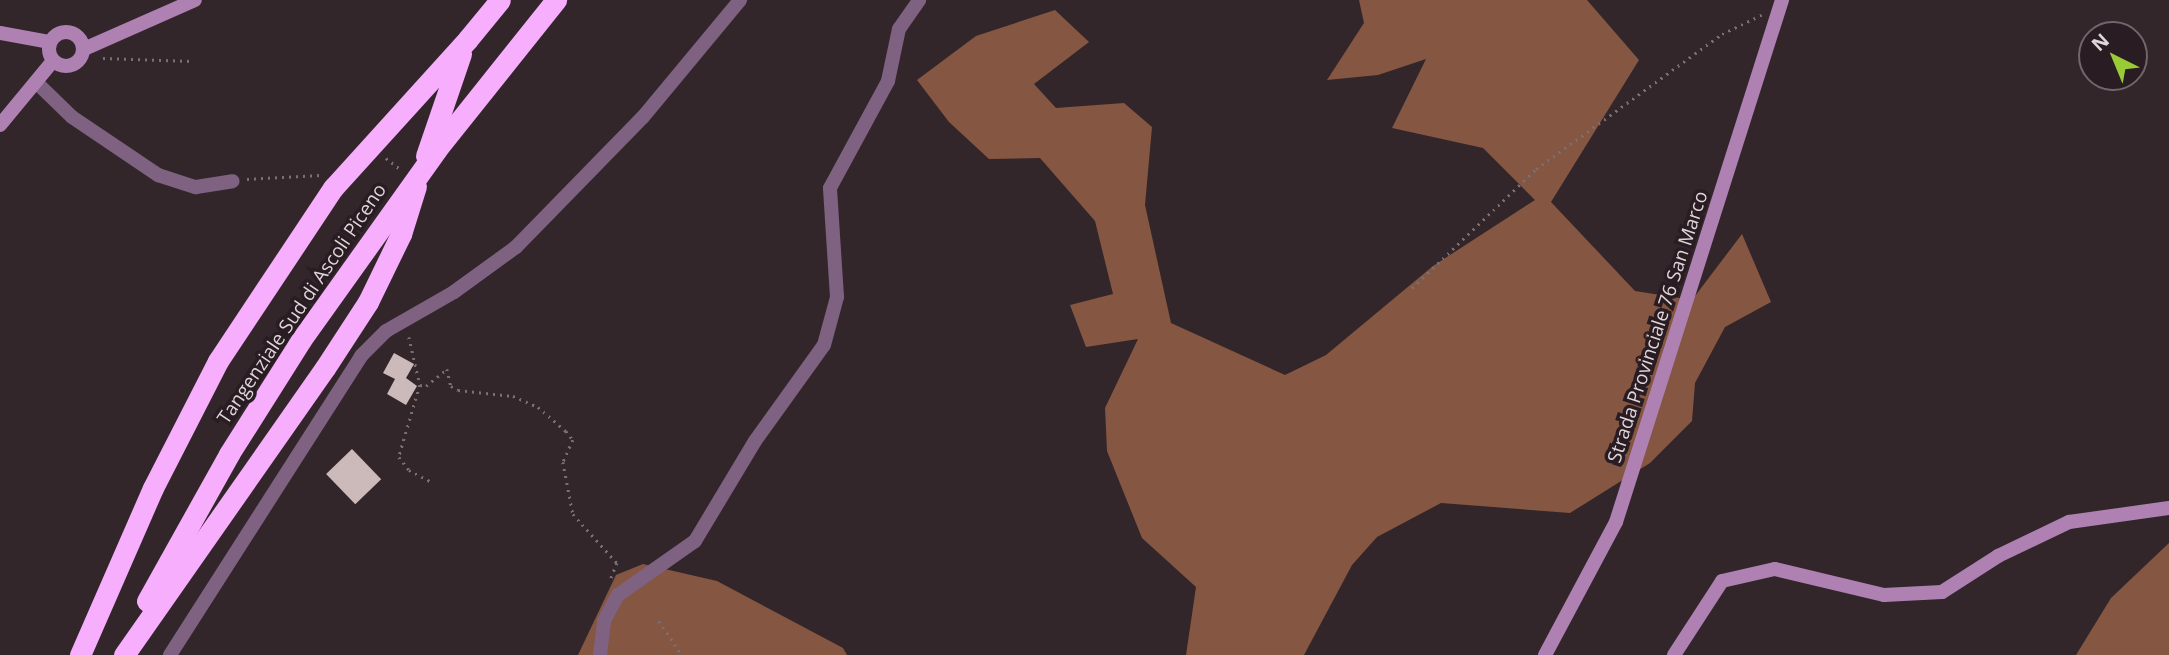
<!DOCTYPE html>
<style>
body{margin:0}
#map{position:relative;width:2169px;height:655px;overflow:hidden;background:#33262b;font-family:"Open Sans",sans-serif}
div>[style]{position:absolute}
.forest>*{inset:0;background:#855641}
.building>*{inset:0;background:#ccbaba;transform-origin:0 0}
.path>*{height:2.5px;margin-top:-1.25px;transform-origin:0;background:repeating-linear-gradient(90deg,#7a6f73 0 2px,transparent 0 7px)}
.street>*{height:14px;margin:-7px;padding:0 7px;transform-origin:7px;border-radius:7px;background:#7f6281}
.secondary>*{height:14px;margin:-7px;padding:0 7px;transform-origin:7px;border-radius:7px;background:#af81b3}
.secondary>.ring{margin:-7px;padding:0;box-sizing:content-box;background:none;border:14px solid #af81b3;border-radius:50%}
.highway>*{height:21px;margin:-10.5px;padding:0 10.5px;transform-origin:10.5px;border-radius:10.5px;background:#f6aefd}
.highway-bridge>*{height:21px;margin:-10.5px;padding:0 10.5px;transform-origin:10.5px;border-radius:10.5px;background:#f6aefd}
span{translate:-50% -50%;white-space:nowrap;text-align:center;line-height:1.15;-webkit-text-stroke:7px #291c22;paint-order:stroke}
.street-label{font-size:19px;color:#dfd6d9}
.north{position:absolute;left:2078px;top:21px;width:70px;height:70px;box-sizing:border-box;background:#291c22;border:2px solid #72666b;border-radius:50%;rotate:317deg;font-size:19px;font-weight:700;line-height:28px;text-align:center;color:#dfd6d9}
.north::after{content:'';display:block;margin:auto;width:24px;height:32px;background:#99cb36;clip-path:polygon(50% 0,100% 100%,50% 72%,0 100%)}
</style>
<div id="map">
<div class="forest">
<i style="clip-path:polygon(1359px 0,1587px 0,1639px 60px,1551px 202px,1635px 291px,1692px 300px,1742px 234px,1771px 302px,1725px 327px,1695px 383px,1692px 421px,1650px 463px,1570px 513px,1441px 503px,1377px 537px,1352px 565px,1304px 655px,1186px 655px,1196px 587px,1142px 538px,1107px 451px,1105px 408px,1138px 339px,1086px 347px,1070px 305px,1113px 294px,1095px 221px,1040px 158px,989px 159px,949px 122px,917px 80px,976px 36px,1055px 10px,1089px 42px,1034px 84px,1056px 108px,1124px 103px,1152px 127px,1145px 205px,1171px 323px,1285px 375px,1326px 355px,1433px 266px,1535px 200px,1483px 148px,1392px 128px,1426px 59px,1378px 75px,1327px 80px,1364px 23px)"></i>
<i style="clip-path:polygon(2169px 543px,2169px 655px,2076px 655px,2111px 598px)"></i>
<i style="clip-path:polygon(643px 564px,717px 581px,843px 648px,847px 655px,578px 655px,616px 575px)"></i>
</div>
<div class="building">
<i style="clip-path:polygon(394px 353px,414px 364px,406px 378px,417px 386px,406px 405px,387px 394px,395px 379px,383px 373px)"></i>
<i style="left:352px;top:449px;width:42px;height:36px;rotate:46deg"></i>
</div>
<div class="path">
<i style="left:103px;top:58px;width:89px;rotate:1.9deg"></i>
<i style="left:386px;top:158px;width:18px;rotate:38deg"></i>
<i style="left:247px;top:179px;width:74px;rotate:-3.1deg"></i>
<i style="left:1412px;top:288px;width:172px;rotate:-43.8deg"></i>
<i style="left:1536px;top:169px;width:230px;rotate:-36deg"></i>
<i style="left:1722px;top:34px;width:46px;rotate:-26deg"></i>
<i style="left:409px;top:337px;width:49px;rotate:77.1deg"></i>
<i style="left:420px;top:385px;width:75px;rotate:106.3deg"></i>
<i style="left:399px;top:457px;width:16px;rotate:52deg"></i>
<i style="left:409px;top:470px;width:26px;rotate:28deg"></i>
<i style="left:420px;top:385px;width:6px;rotate:9deg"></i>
<i style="left:426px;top:386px;width:27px;rotate:-39deg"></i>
<i style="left:447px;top:369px;width:17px;rotate:77deg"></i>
<i style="left:451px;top:386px;width:8px;rotate:30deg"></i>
<i style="left:458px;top:390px;width:55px;rotate:6.2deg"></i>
<i style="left:513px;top:396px;width:27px;rotate:24deg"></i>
<i style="left:538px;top:407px;width:37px;rotate:41deg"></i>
<i style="left:566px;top:431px;width:11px;rotate:52deg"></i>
<i style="left:573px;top:440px;width:24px;rotate:114deg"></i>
<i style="left:563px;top:462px;width:53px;rotate:79.1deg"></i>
<i style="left:573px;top:514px;width:66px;rotate:48.1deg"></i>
<i style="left:617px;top:563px;width:19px;rotate:111deg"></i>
<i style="left:659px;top:621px;width:41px;rotate:55.9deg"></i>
</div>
<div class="street">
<i style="left:38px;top:84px;width:47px;rotate:44.1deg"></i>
<i style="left:72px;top:117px;width:104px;rotate:34deg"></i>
<i style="left:158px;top:175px;width:40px;rotate:18deg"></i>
<i style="left:196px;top:187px;width:37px;rotate:-9deg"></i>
<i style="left:170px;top:655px;width:355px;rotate:-57.4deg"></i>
<i style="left:361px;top:356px;width:35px;rotate:-45deg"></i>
<i style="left:386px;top:331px;width:78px;rotate:-29.8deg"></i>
<i style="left:454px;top:292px;width:77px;rotate:-36deg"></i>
<i style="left:516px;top:247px;width:182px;rotate:-45.7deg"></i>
<i style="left:643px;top:117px;width:152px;rotate:-50.3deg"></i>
<i style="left:600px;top:655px;width:34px;rotate:-83deg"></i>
<i style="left:604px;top:621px;width:30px;rotate:-62deg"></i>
<i style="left:618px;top:595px;width:94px;rotate:-35deg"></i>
<i style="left:695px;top:541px;width:117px;rotate:-59deg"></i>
<i style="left:755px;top:441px;width:118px;rotate:-54.3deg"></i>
<i style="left:824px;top:345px;width:50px;rotate:-74.8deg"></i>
<i style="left:837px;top:297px;width:109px;rotate:-93.7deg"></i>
<i style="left:830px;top:188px;width:122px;rotate:-61.5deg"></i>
<i style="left:888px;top:81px;width:53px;rotate:-78.1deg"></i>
<i style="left:899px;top:29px;width:35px;rotate:-55deg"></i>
</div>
<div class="secondary">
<i class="ring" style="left:49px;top:32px;width:20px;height:20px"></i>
<i style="left:0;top:33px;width:51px;rotate:10.2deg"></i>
<i style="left:84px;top:49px;width:121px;rotate:-23.8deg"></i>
<i style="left:0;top:125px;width:83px;rotate:-50.4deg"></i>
<i style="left:1545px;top:655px;width:151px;rotate:-61.9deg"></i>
<i style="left:1616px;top:522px;width:548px;rotate:-72.36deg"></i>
<i style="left:1674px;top:655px;width:88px;rotate:-57deg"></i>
<i style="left:1722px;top:581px;width:54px;rotate:-12.8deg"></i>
<i style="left:1775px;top:569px;width:112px;rotate:13.4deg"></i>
<i style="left:1884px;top:595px;width:58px;rotate:-3deg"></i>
<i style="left:1942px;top:592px;width:67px;rotate:-32.7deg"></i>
<i style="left:1998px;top:556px;width:79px;rotate:-25.6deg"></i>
<i style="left:2069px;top:522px;width:101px;rotate:-8deg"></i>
</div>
<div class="highway">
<i style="left:468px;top:39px;width:50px;rotate:-50.6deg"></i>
<i style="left:147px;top:601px;width:168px;rotate:-60.8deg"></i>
<i style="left:229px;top:454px;width:135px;rotate:-57.7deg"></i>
<i style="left:80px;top:655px;width:182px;rotate:-66.4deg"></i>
<i style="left:153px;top:488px;width:143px;rotate:-62.9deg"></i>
<i style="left:124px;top:655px;width:350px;rotate:-55deg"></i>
<i style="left:325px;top:368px;width:79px;rotate:-56.9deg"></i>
<i style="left:368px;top:302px;width:76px;rotate:-64.1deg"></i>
</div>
<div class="highway-bridge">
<i style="left:426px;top:156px;width:108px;rotate:-71.1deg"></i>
<i style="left:401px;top:234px;width:50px;rotate:-72.6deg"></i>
<i style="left:301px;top:340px;width:234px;rotate:-54.5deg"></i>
<i style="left:437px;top:149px;width:191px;rotate:-51.4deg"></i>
<i style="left:218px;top:361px;width:208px;rotate:-56.4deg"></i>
<i style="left:333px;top:188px;width:201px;rotate:-47.8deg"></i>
</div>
<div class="street-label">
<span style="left:302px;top:304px;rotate:-56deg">Tangenziale Sud di Ascoli Piceno</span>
<span style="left:1658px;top:327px;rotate:-72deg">Strada Provinciale 76 San Marco</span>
</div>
<div class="north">N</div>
</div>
